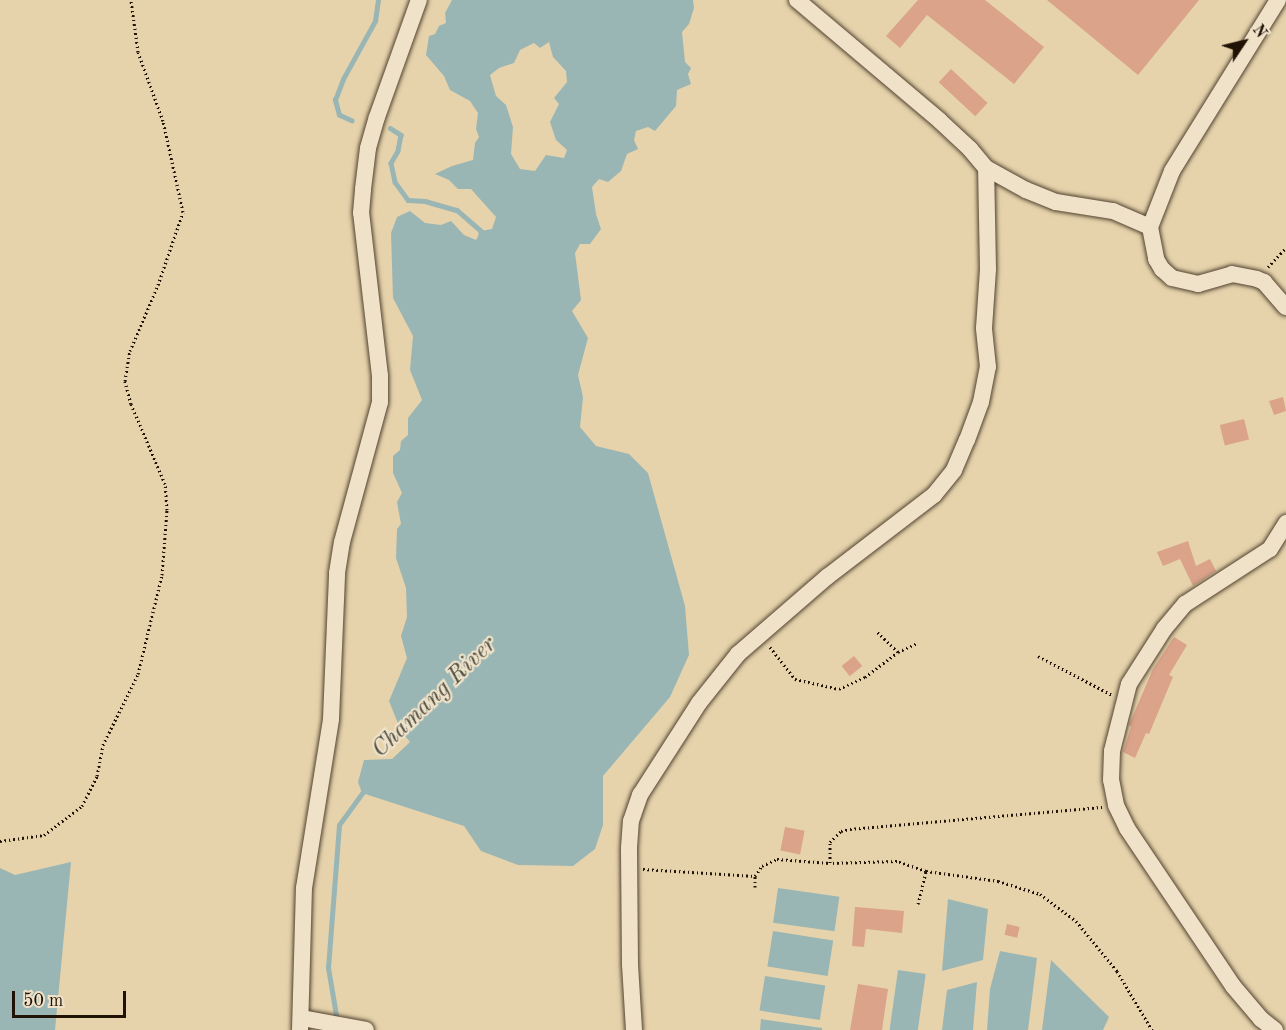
<!DOCTYPE html>
<style>
body{margin:0}
#map{position:relative;width:1286px;height:1030px;overflow:hidden;background:#e6d3ac;font-family:"Old Standard TT",serif}
div>[style]{position:absolute}
.water>*{inset:0;background:#9ab6b4;transform-origin:0 0}
.stream>*{height:4.5px;margin:-2.25px;padding:0 2.25px;transform-origin:2.25px;border-radius:2.25px;background:#9ab6b4}
.building>*{inset:0;background:#daa38a;transform-origin:0 0}
.path>*{height:3px;margin-top:-1.5px;transform-origin:0;background:repeating-linear-gradient(90deg,#201305 0 1.5px,transparent 0 4.5px)}
.roads{filter:drop-shadow(0 0 2px #52432f) drop-shadow(0 0 2px #52432f)}
.minor>*{height:16px;margin:-8px;padding:0 8px;transform-origin:8px;border-radius:8px;background:#efe2c9}
span{translate:-50% -50%;white-space:nowrap;text-align:center;line-height:1.15;-webkit-text-stroke:4.5px #efe2c9;paint-order:stroke}
.water-label{font-size:24px;color:#4b4c42;font-style:italic}
.north{position:absolute;left:1214px;top:12px;width:60px;height:60px;-webkit-text-stroke:4px #efe2c9;paint-order:stroke;rotate:55deg;font-size:16px;font-weight:700;line-height:24px;text-align:center;color:#201305}
.north::after{content:'';display:block;margin:auto;width:21px;height:27px;background:#201305;clip-path:polygon(50% 0,100% 100%,50% 72%,0 100%)}
.scale{position:absolute;left:12px;top:991px;width:114px;height:27px;box-sizing:border-box;border:3px solid #201305;border-top:0;padding-left:8px;font-size:18px;line-height:21px;white-space:nowrap;color:#201305;-webkit-text-stroke:4px #efe2c9;paint-order:stroke}
</style>
<div id="map">
<div class="water">
<i style="clip-path:polygon(evenodd,452px 0,693px 0,694px 8px,689px 24px,682px 32px,685px 62px,691px 68px,688px 74px,691px 84px,677px 90px,676px 106px,655px 131px,648px 127px,636px 131px,634px 140px,638px 149px,627px 154px,621px 171px,608px 182px,599px 179px,592px 187px,596px 214px,601px 229px,590px 244px,580px 244px,575px 253px,581px 300px,572px 311px,588px 338px,578px 375px,583px 397px,580px 427px,596px 446px,629px 454px,648px 473px,685px 606px,689px 655px,670px 697px,603px 776px,603px 825px,595px 849px,573px 866px,518px 865px,481px 851px,464px 826px,362px 793px,358px 782px,364px 760px,392px 759px,410px 742px,401px 731px,389px 701px,407px 658px,401px 636px,407px 617px,406px 588px,396px 558px,397px 529px,401px 524px,397px 502px,402px 493px,393px 473px,393px 456px,400px 450px,401px 441px,408px 435px,408px 418px,422px 400px,410px 370px,413px 336px,393px 298px,391px 233px,397px 217px,410px 211px,425px 223px,441px 225px,451px 221px,464px 235px,476px 240px,481px 231px,492px 229px,496px 217px,471px 189px,458px 189px,449px 180px,435px 174px,452px 166px,473px 160px,475px 143px,479px 137px,476px 129px,478px 113px,470px 101px,450px 90px,444px 76px,426px 55px,429px 36px,435px 34px,439px 26px,446px 23px,445px 13px,452px 0,549px 42px,553px 57px,566px 71px,567px 82px,554px 98px,559px 104px,550px 122px,556px 140px,567px 150px,564px 158px,546px 155px,535px 171px,520px 169px,511px 154px,513px 127px,506px 105px,496px 96px,490px 75px,499px 68px,514px 63px,520px 50px,534px 43px,540px 48px,549px 42px)"></i>
<i style="clip-path:polygon(71px 862px,55px 1030px,0 1030px,0 868px,15px 875px)"></i>
<i style="left:778px;top:888px;width:62px;height:35px;rotate:8deg"></i>
<i style="clip-path:polygon(948px 899px,988px 909px,983px 960px,942px 971px)"></i>
<i style="left:773px;top:931px;width:61px;height:36px;rotate:9deg"></i>
<i style="clip-path:polygon(1000px 951px,1037px 958px,1028px 1030px,987px 1030px,990px 989px)"></i>
<i style="clip-path:polygon(1051px 960px,1109px 1017px,1103px 1030px,1042px 1030px)"></i>
<i style="left:898px;top:970px;width:28px;height:61px;rotate:8deg"></i>
<i style="left:765px;top:976px;width:61px;height:35px;rotate:9deg"></i>
<i style="clip-path:polygon(977px 982px,973px 1030px,942px 1030px,947px 990px)"></i>
<i style="clip-path:polygon(761px 1019px,822px 1028px,822px 1030px,760px 1030px)"></i>
</div>
<div class="stream">
<i style="left:352px;top:121px;width:14px;rotate:-155deg"></i>
<i style="left:339px;top:115px;width:16px;rotate:-105deg"></i>
<i style="left:335px;top:100px;width:22px;rotate:-69deg"></i>
<i style="left:343px;top:79px;width:66px;rotate:-61.1deg"></i>
<i style="left:375px;top:21px;width:21px;rotate:-82deg"></i>
<i style="left:390px;top:128px;width:13px;rotate:32deg"></i>
<i style="left:401px;top:135px;width:16px;rotate:101deg"></i>
<i style="left:398px;top:151px;width:14px;rotate:120deg"></i>
<i style="left:391px;top:163px;width:19px;rotate:78deg"></i>
<i style="left:395px;top:182px;width:22px;rotate:54deg"></i>
<i style="left:408px;top:200px;width:17px;rotate:3deg"></i>
<i style="left:425px;top:201px;width:33px;rotate:16deg"></i>
<i style="left:457px;top:210px;width:32px;rotate:41deg"></i>
<i style="left:481px;top:231px;width:4px;rotate:90deg"></i>
<i style="left:337px;top:1021px;width:54px;rotate:-99.6deg"></i>
<i style="left:328px;top:968px;width:143px;rotate:-85.6deg"></i>
<i style="left:339px;top:825px;width:46px;rotate:-53.9deg"></i>
</div>
<div class="building">
<i style="clip-path:polygon(918px 0,985px 0,1044px 47px,1014px 84px,927px 15px,900px 48px,886px 36px)"></i>
<i style="clip-path:polygon(1047px 0,1199px 0,1138px 75px)"></i>
<i style="left:951px;top:69px;width:50px;height:18px;rotate:43deg"></i>
<i style="clip-path:polygon(1283px 397px,1286px 411px,1274px 415px,1269px 401px)"></i>
<i style="left:1244px;top:419px;width:21px;height:25px;rotate:76deg"></i>
<i style="clip-path:polygon(1188px 541px,1196px 566px,1210px 559px,1216px 571px,1193px 586px,1180px 559px,1163px 566px,1157px 552px)"></i>
<i style="clip-path:polygon(1174px 637px,1187px 645px,1169px 675px,1173px 677px,1149px 734px,1146px 733px,1135px 758px,1123px 752px,1131px 727px,1129px 725px,1153px 669px)"></i>
<i style="left:854px;top:656px;width:13px;height:16px;rotate:51deg"></i>
<i style="left:785px;top:827px;width:20px;height:24px;rotate:11deg"></i>
<i style="clip-path:polygon(855px 907px,904px 911px,902px 933px,866px 929px,864px 947px,852px 946px)"></i>
<i style="left:1007px;top:924px;width:13px;height:11px;rotate:13deg"></i>
<i style="clip-path:polygon(858px 984px,888px 989px,882px 1030px,850px 1030px)"></i>
</div>
<div class="path">
<i style="left:1268px;top:267px;width:26px;rotate:-47deg"></i>
<i style="left:770px;top:647px;width:41px;rotate:52deg"></i>
<i style="left:795px;top:679px;width:45px;rotate:12.8deg"></i>
<i style="left:839px;top:689px;width:29px;rotate:-25deg"></i>
<i style="left:865px;top:677px;width:41px;rotate:-37.1deg"></i>
<i style="left:898px;top:652px;width:29px;rotate:-136deg"></i>
<i style="left:898px;top:652px;width:21px;rotate:-25deg"></i>
<i style="left:1038px;top:656px;width:84px;rotate:27.8deg"></i>
<i style="left:0;top:841px;width:44px;rotate:-7.8deg"></i>
<i style="left:44px;top:835px;width:48px;rotate:-37.3deg"></i>
<i style="left:82px;top:806px;width:34px;rotate:-63deg"></i>
<i style="left:97px;top:776px;width:32px;rotate:-79deg"></i>
<i style="left:103px;top:745px;width:79px;rotate:-63.8deg"></i>
<i style="left:138px;top:674px;width:102px;rotate:-76.4deg"></i>
<i style="left:162px;top:575px;width:65px;rotate:-85.6deg"></i>
<i style="left:167px;top:510px;width:26px;rotate:-94deg"></i>
<i style="left:165px;top:484px;width:87px;rotate:-113deg"></i>
<i style="left:131px;top:404px;width:24px;rotate:-105deg"></i>
<i style="left:125px;top:381px;width:30px;rotate:-81deg"></i>
<i style="left:130px;top:351px;width:72px;rotate:-67deg"></i>
<i style="left:158px;top:285px;width:77px;rotate:-71.1deg"></i>
<i style="left:183px;top:212px;width:93px;rotate:-102.4deg"></i>
<i style="left:163px;top:121px;width:73px;rotate:-109.9deg"></i>
<i style="left:138px;top:52px;width:52px;rotate:-97.7deg"></i>
<i style="left:643px;top:869px;width:112px;rotate:3.6deg"></i>
<i style="left:926px;top:871px;width:73px;rotate:7.9deg"></i>
<i style="left:998px;top:881px;width:44px;rotate:17.2deg"></i>
<i style="left:1040px;top:894px;width:45px;rotate:36.9deg"></i>
<i style="left:1076px;top:921px;width:65px;rotate:50.6deg"></i>
<i style="left:1117px;top:971px;width:69px;rotate:59.3deg"></i>
<i style="left:755px;top:887px;width:11px;rotate:-90deg"></i>
<i style="left:755px;top:876px;width:12px;rotate:-55deg"></i>
<i style="left:762px;top:866px;width:17px;rotate:-25deg"></i>
<i style="left:777px;top:859px;width:53px;rotate:4.3deg"></i>
<i style="left:918px;top:904px;width:34px;rotate:-76deg"></i>
<i style="left:926px;top:871px;width:31px;rotate:-161deg"></i>
<i style="left:897px;top:861px;width:67px;rotate:178.3deg"></i>
<i style="left:830px;top:863px;width:21px;rotate:-90deg"></i>
<i style="left:830px;top:842px;width:16px;rotate:-45deg"></i>
<i style="left:841px;top:831px;width:9px;rotate:-13deg"></i>
<i style="left:850px;top:829px;width:253px;rotate:-5deg"></i>
</div>
<div class="roads">
<div class="minor">
<i style="left:797px;top:0;width:187px;rotate:40.2deg"></i>
<i style="left:940px;top:121px;width:41px;rotate:43deg"></i>
<i style="left:970px;top:149px;width:25px;rotate:50deg"></i>
<i style="left:986px;top:168px;width:46px;rotate:28.8deg"></i>
<i style="left:1026px;top:190px;width:32px;rotate:22deg"></i>
<i style="left:1056px;top:202px;width:58px;rotate:9deg"></i>
<i style="left:1113px;top:211px;width:40px;rotate:23.4deg"></i>
<i style="left:1278px;top:0;width:201px;rotate:121.8deg"></i>
<i style="left:1172px;top:171px;width:60px;rotate:111.4deg"></i>
<i style="left:1150px;top:227px;width:33px;rotate:79deg"></i>
<i style="left:1156px;top:259px;width:12px;rotate:59deg"></i>
<i style="left:1162px;top:269px;width:13px;rotate:42deg"></i>
<i style="left:1172px;top:278px;width:27px;rotate:13deg"></i>
<i style="left:1198px;top:284px;width:35px;rotate:-16deg"></i>
<i style="left:1232px;top:274px;width:25px;rotate:11deg"></i>
<i style="left:1257px;top:279px;width:8px;rotate:23deg"></i>
<i style="left:1264px;top:282px;width:33px;rotate:49deg"></i>
<i style="left:302px;top:1018px;width:65px;rotate:10.6deg"></i>
<i style="left:300px;top:1030px;width:142px;rotate:-88.4deg"></i>
<i style="left:304px;top:888px;width:171px;rotate:-80.9deg"></i>
<i style="left:331px;top:719px;width:146px;rotate:-87.6deg"></i>
<i style="left:337px;top:573px;width:31px;rotate:-81deg"></i>
<i style="left:342px;top:542px;width:145px;rotate:-74.8deg"></i>
<i style="left:380px;top:402px;width:26px;rotate:-90deg"></i>
<i style="left:380px;top:376px;width:164px;rotate:-96.6deg"></i>
<i style="left:361px;top:213px;width:24px;rotate:-85deg"></i>
<i style="left:363px;top:189px;width:41px;rotate:-83deg"></i>
<i style="left:368px;top:148px;width:32px;rotate:-74deg"></i>
<i style="left:377px;top:117px;width:124px;rotate:-70.3deg"></i>
<i style="left:634px;top:1030px;width:65px;rotate:-93.5deg"></i>
<i style="left:630px;top:965px;width:117px;rotate:-90.5deg"></i>
<i style="left:629px;top:848px;width:27px;rotate:-86deg"></i>
<i style="left:631px;top:821px;width:28px;rotate:-71deg"></i>
<i style="left:640px;top:795px;width:109px;rotate:-57.3deg"></i>
<i style="left:699px;top:703px;width:63px;rotate:-51.5deg"></i>
<i style="left:738px;top:654px;width:118px;rotate:-40.9deg"></i>
<i style="left:827px;top:577px;width:135px;rotate:-37.5deg"></i>
<i style="left:934px;top:495px;width:32px;rotate:-51deg"></i>
<i style="left:954px;top:470px;width:33px;rotate:-67deg"></i>
<i style="left:967px;top:440px;width:40px;rotate:-69.8deg"></i>
<i style="left:981px;top:402px;width:36px;rotate:-79deg"></i>
<i style="left:988px;top:367px;width:39px;rotate:-96deg"></i>
<i style="left:984px;top:328px;width:59px;rotate:-86.1deg"></i>
<i style="left:988px;top:269px;width:101px;rotate:-91.1deg"></i>
<i style="left:1275px;top:1030px;width:18px;rotate:-142deg"></i>
<i style="left:1261px;top:1019px;width:43px;rotate:-130.3deg"></i>
<i style="left:1233px;top:986px;width:190px;rotate:-123.9deg"></i>
<i style="left:1127px;top:828px;width:25px;rotate:-116deg"></i>
<i style="left:1116px;top:805px;width:25px;rotate:-101deg"></i>
<i style="left:1111px;top:780px;width:29px;rotate:-88deg"></i>
<i style="left:1112px;top:751px;width:69px;rotate:-75.8deg"></i>
<i style="left:1129px;top:684px;width:65px;rotate:-57.5deg"></i>
<i style="left:1164px;top:629px;width:33px;rotate:-50deg"></i>
<i style="left:1185px;top:604px;width:101px;rotate:-32.9deg"></i>
<i style="left:1270px;top:549px;width:31px;rotate:-58deg"></i>
</div>
</div>
<div class="water-label">
<span style="left:435px;top:698px;rotate:-44deg">Chamang River</span>
</div>
<div class="north">N</div>
<div class="scale">50 m</div>
</div>
